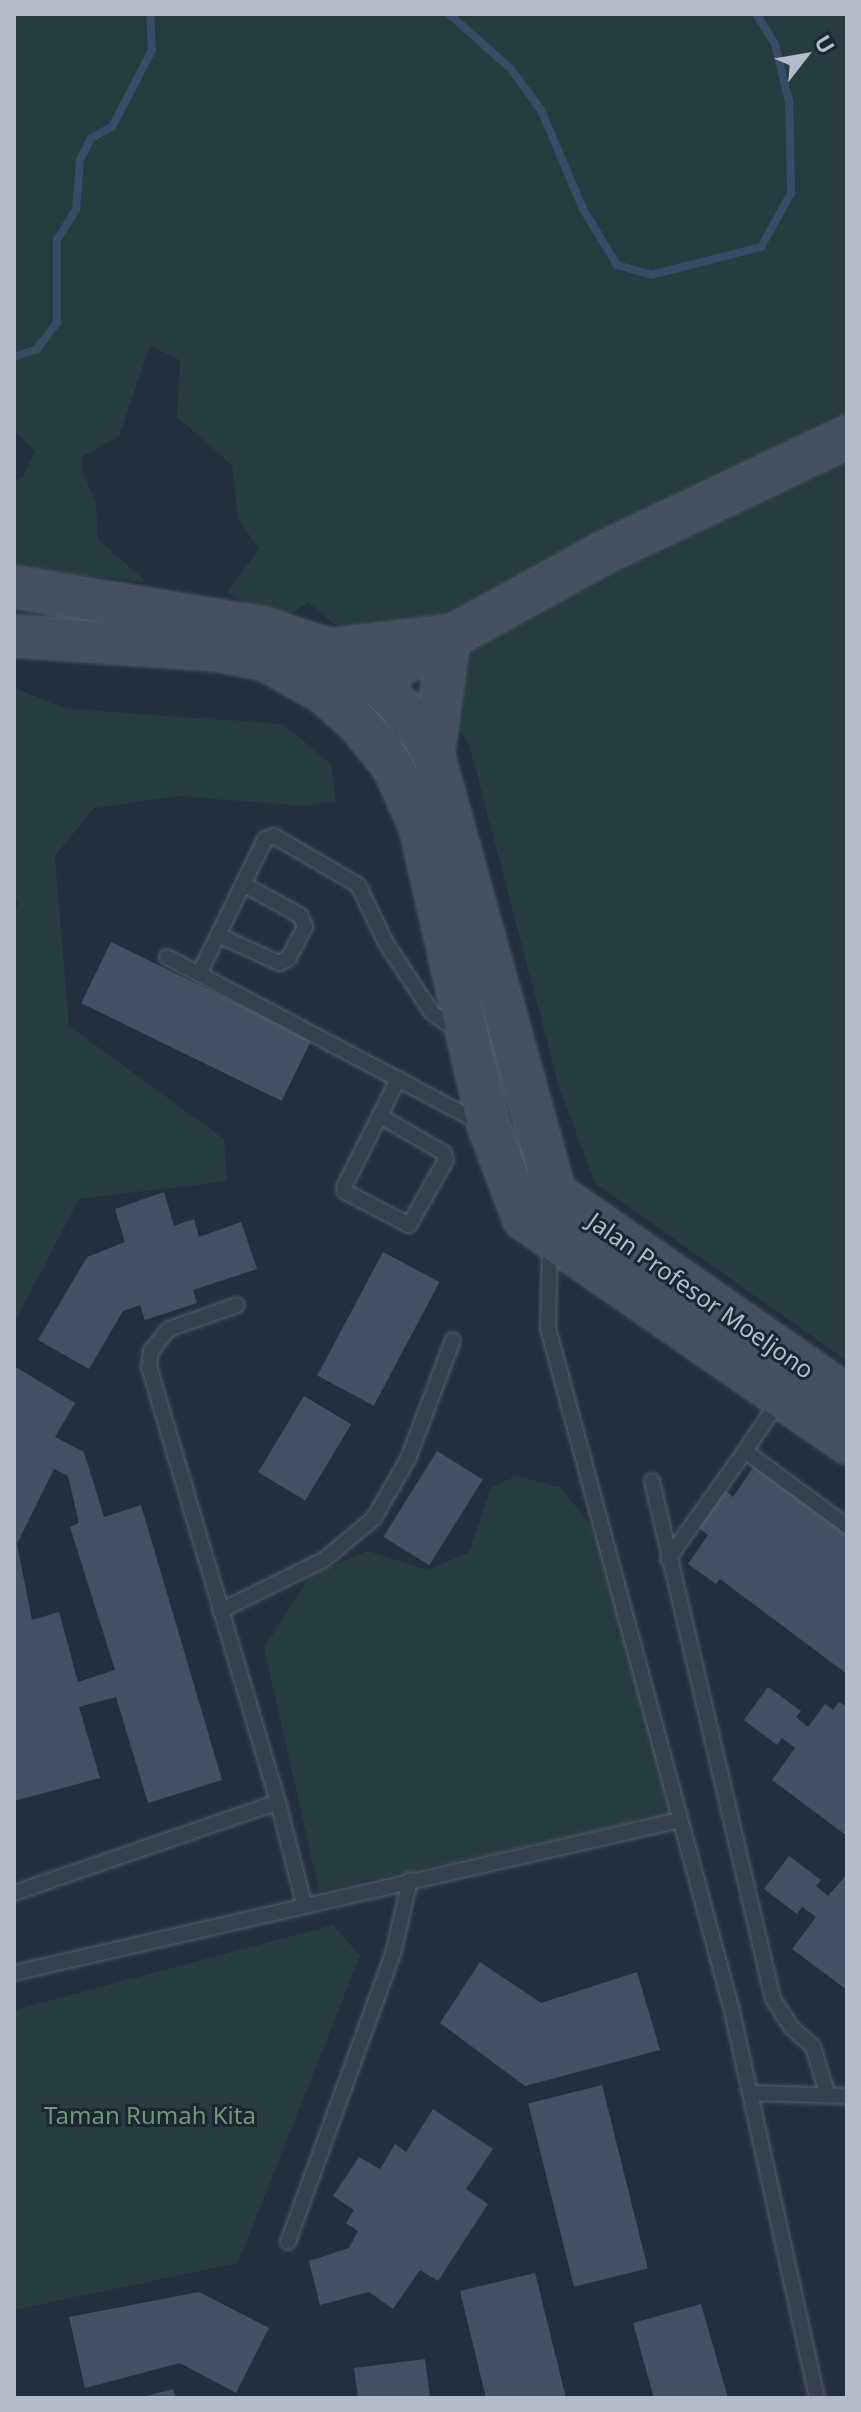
<!DOCTYPE html>
<style>
body{margin:0}
#map{position:relative;width:861px;height:2412px;overflow:hidden;background:#242f3e;font-family:"Noto Sans",sans-serif}
div>[style]{position:absolute}
.green>*{inset:0;background:#263c3f}
.stream>*{height:8px;margin:-4px;padding:0 4px;transform-origin:4px;border-radius:4px;background:#394c67}
.building>*{inset:0;background:#455162;transform-origin:0 0}
.roads{filter:drop-shadow(0 0 2px #565f6c) drop-shadow(0 0 2px #565f6c)}
.lane>*{height:14px;margin:-7px;padding:0 7px;transform-origin:7px;border-radius:7px;background:#38414e}
.secondary>*{height:40px;margin:-20px;padding:0 20px;transform-origin:20px;border-radius:20px;background:#465061}
span{translate:-50% -50%;white-space:nowrap;text-align:center;line-height:1.15;-webkit-text-stroke:6px #1d2633;paint-order:stroke}
.street-label{font-size:24px;color:#b4bcc9}
.park-label{font-size:24px;color:#6b9a76}
.frame{position:absolute;inset:0;border:16px solid #b4bcc9;pointer-events:none}
.north{position:absolute;left:765px;top:16px;width:80px;height:80px;-webkit-text-stroke:6px #1d2633;paint-order:stroke;rotate:59deg;font-size:22px;font-weight:700;line-height:32px;text-align:center;color:#b4bcc9}
.north::after{content:'';display:block;margin:auto;width:28px;height:36px;background:#b4bcc9;clip-path:polygon(50% 0,100% 100%,50% 72%,0 100%)}
</style>
<div id="map">
<div class="green">
<i style="clip-path:polygon(14px 14px,847px 14px,847px 1361px,595px 1183px,559px 1087px,469px 744px,428px 687px,381px 645px,333px 623px,308px 602px,283px 620px,262px 615px,227px 592px,259px 549px,238px 518px,232px 465px,177px 417px,180px 360px,150px 346px,119px 436px,82px 457px,82px 470px,96px 503px,98px 540px,147px 582px,14px 568px,14px 481px,22px 478px,35px 452px,14px 429px)"></i>
<i style="clip-path:polygon(14px 688px,68px 709px,283px 724px,331px 764px,336px 801px,304px 806px,180px 796px,94px 808px,55px 856px,69px 1026px,224px 1139px,227px 1181px,79px 1199px,14px 1324px,14px 913px,19px 901px,14px 899px)"></i>
<i style="clip-path:polygon(517px 1476px,560px 1487px,598px 1534px,671px 1814px,319px 1891px,264px 1648px,310px 1576px,368px 1551px,428px 1570px,469px 1552px,491px 1487px)"></i>
<i style="clip-path:polygon(333px 1925px,360px 1956px,238px 2263px,14px 2310px,14px 2010px)"></i>
</div>
<div class="stream">
<i style="left:449px;top:14px;width:83px;rotate:41.6deg"></i>
<i style="left:511px;top:69px;width:51px;rotate:53.8deg"></i>
<i style="left:541px;top:110px;width:108px;rotate:67deg"></i>
<i style="left:583px;top:209px;width:66px;rotate:58.7deg"></i>
<i style="left:617px;top:265px;width:35px;rotate:16deg"></i>
<i style="left:651px;top:275px;width:114px;rotate:-14.3deg"></i>
<i style="left:761px;top:247px;width:62px;rotate:-60.9deg"></i>
<i style="left:791px;top:193px;width:92px;rotate:-91.2deg"></i>
<i style="left:789px;top:101px;width:59px;rotate:-103.8deg"></i>
<i style="left:775px;top:44px;width:36px;rotate:-122deg"></i>
<i style="left:14px;top:357px;width:24px;rotate:-19deg"></i>
<i style="left:37px;top:349px;width:34px;rotate:-53deg"></i>
<i style="left:57px;top:322px;width:82px;rotate:-90deg"></i>
<i style="left:57px;top:240px;width:36px;rotate:-58deg"></i>
<i style="left:76px;top:209px;width:49px;rotate:-85.3deg"></i>
<i style="left:80px;top:160px;width:25px;rotate:-63deg"></i>
<i style="left:91px;top:138px;width:24px;rotate:-28deg"></i>
<i style="left:112px;top:127px;width:87px;rotate:-62.5deg"></i>
<i style="left:152px;top:50px;width:36px;rotate:-93deg"></i>
</div>
<div class="building">
<i style="left:111px;top:942px;width:223px;height:68px;rotate:26deg"></i>
<i style="clip-path:polygon(164px 1192px,174px 1226px,194px 1219px,199px 1237px,241px 1222px,257px 1269px,193px 1290px,197px 1303px,145px 1320px,140px 1305px,123px 1311px,89px 1369px,38px 1340px,87px 1257px,125px 1242px,115px 1209px)"></i>
<i style="left:383px;top:1252px;width:64px;height:140px;rotate:28deg"></i>
<i style="clip-path:polygon(evenodd,14px 1366px,75px 1403px,55px 1437px,84px 1452px,104px 1517px,141px 1505px,222px 1780px,148px 1803px,116px 1697px,79px 1707px,100px 1778px,14px 1801px,14px 1366px,54px 1469px,68px 1476px,79px 1523px,70px 1527px,115px 1670px,78px 1682px,59px 1612px,32px 1620px,17px 1544px,54px 1469px)"></i>
<i style="left:304px;top:1396px;width:55px;height:89px;rotate:31deg"></i>
<i style="left:437px;top:1451px;width:54px;height:101px;rotate:32deg"></i>
<i style="clip-path:polygon(754px 1466px,847px 1534px,847px 1674px,720px 1579px,716px 1584px,688px 1564px,708px 1535px,694px 1525px,722px 1488px,733px 1497px)"></i>
<i style="clip-path:polygon(768px 1687px,801px 1711px,796px 1717px,808px 1727px,825px 1704px,833px 1710px,839px 1702px,847px 1707px,847px 1836px,772px 1780px,795px 1748px,782px 1738px,777px 1745px,744px 1720px)"></i>
<i style="clip-path:polygon(789px 1856px,821px 1880px,816px 1886px,828px 1896px,847px 1874px,847px 1990px,792px 1949px,816px 1917px,802px 1907px,797px 1914px,764px 1889px)"></i>
<i style="clip-path:polygon(480px 1962px,541px 2003px,637px 1972px,660px 2050px,525px 2086px,440px 2023px)"></i>
<i style="left:602px;top:2085px;width:189px;height:76px;rotate:76deg"></i>
<i style="clip-path:polygon(433px 2109px,493px 2149px,466px 2189px,488px 2204px,438px 2281px,420px 2270px,393px 2309px,369px 2292px,320px 2305px,309px 2261px,349px 2248px,358px 2231px,346px 2223px,354px 2210px,333px 2196px,359px 2157px,380px 2169px,395px 2144px,406px 2152px)"></i>
<i style="clip-path:polygon(535px 2273px,566px 2398px,486px 2398px,460px 2291px)"></i>
<i style="clip-path:polygon(199px 2292px,269px 2328px,236px 2393px,180px 2363px,85px 2388px,69px 2317px)"></i>
<i style="clip-path:polygon(701px 2304px,728px 2398px,654px 2398px,633px 2323px)"></i>
<i style="clip-path:polygon(425px 2359px,430px 2398px,358px 2398px,354px 2368px)"></i>
<i style="clip-path:polygon(173px 2389px,176px 2398px,143px 2398px,143px 2397px)"></i>
</div>
<div class="roads">
<div class="lane">
<i style="left:218px;top:935px;width:67px;rotate:24.7deg"></i>
<i style="left:279px;top:963px;width:10px;rotate:-24deg"></i>
<i style="left:288px;top:959px;width:36px;rotate:-62deg"></i>
<i style="left:305px;top:927px;width:12px;rotate:-110deg"></i>
<i style="left:301px;top:916px;width:66px;rotate:-151.1deg"></i>
<i style="left:167px;top:957px;width:355px;rotate:27.9deg"></i>
<i style="left:199px;top:974px;width:150px;rotate:-63.9deg"></i>
<i style="left:265px;top:839px;width:9px;rotate:-18deg"></i>
<i style="left:274px;top:836px;width:97px;rotate:30.3deg"></i>
<i style="left:358px;top:885px;width:64px;rotate:64.2deg"></i>
<i style="left:386px;top:943px;width:84px;rotate:56.7deg"></i>
<i style="left:432px;top:1013px;width:32px;rotate:34deg"></i>
<i style="left:380px;top:1116px;width:74px;rotate:30deg"></i>
<i style="left:444px;top:1153px;width:7px;rotate:74deg"></i>
<i style="left:446px;top:1160px;width:75px;rotate:119.6deg"></i>
<i style="left:409px;top:1225px;width:73px;rotate:-152.4deg"></i>
<i style="left:344px;top:1191px;width:6px;rotate:-81deg"></i>
<i style="left:345px;top:1185px;width:119px;rotate:-63.4deg"></i>
<i style="left:550px;top:1242px;width:86px;rotate:91.3deg"></i>
<i style="left:548px;top:1328px;width:707px;rotate:74.92deg"></i>
<i style="left:732px;top:2011px;width:396px;rotate:77.6deg"></i>
<i style="left:745px;top:1451px;width:64px;rotate:-55.8deg"></i>
<i style="left:652px;top:1481px;width:532px;rotate:76.85deg"></i>
<i style="left:773px;top:1999px;width:33px;rotate:57deg"></i>
<i style="left:791px;top:2027px;width:30px;rotate:42deg"></i>
<i style="left:813px;top:2047px;width:51px;rotate:73deg"></i>
<i style="left:668px;top:1559px;width:133px;rotate:-54.5deg"></i>
<i style="left:745px;top:1451px;width:127px;rotate:36.3deg"></i>
<i style="left:220px;top:1611px;width:117px;rotate:-26.3deg"></i>
<i style="left:325px;top:1559px;width:64px;rotate:-39.9deg"></i>
<i style="left:374px;top:1518px;width:68px;rotate:-60deg"></i>
<i style="left:408px;top:1459px;width:127px;rotate:-69.3deg"></i>
<i style="left:278px;top:1802px;width:105px;rotate:75.7deg"></i>
<i style="left:14px;top:1893px;width:279px;rotate:-19deg"></i>
<i style="left:278px;top:1802px;width:454px;rotate:-106.5deg"></i>
<i style="left:149px;top:1367px;width:16px;rotate:-83deg"></i>
<i style="left:151px;top:1351px;width:28px;rotate:-51deg"></i>
<i style="left:169px;top:1329px;width:72px;rotate:-19.4deg"></i>
<i style="left:14px;top:1973px;width:683px;rotate:-12.94deg"></i>
<i style="left:750px;top:2093px;width:97px;rotate:1.8deg"></i>
<i style="left:288px;top:2242px;width:307px;rotate:-70deg"></i>
<i style="left:393px;top:1954px;width:76px;rotate:-77.1deg"></i>
</div>
<div class="secondary">
<i style="left:14px;top:587px;width:251px;rotate:9.4deg"></i>
<i style="left:262px;top:628px;width:71px;rotate:17.9deg"></i>
<i style="left:330px;top:650px;width:51px;rotate:34.6deg"></i>
<i style="left:372px;top:679px;width:62px;rotate:44.3deg"></i>
<i style="left:416px;top:722px;width:36px;rotate:62deg"></i>
<i style="left:433px;top:754px;width:456px;rotate:74.5deg"></i>
<i style="left:555px;top:1193px;width:356px;rotate:34.8deg"></i>
<i style="left:14px;top:636px;width:202px;rotate:4deg"></i>
<i style="left:216px;top:650px;width:51px;rotate:11.3deg"></i>
<i style="left:266px;top:660px;width:68px;rotate:29.2deg"></i>
<i style="left:325px;top:693px;width:47px;rotate:42.4deg"></i>
<i style="left:360px;top:725px;width:53px;rotate:51.2deg"></i>
<i style="left:393px;top:766px;width:66px;rotate:65.8deg"></i>
<i style="left:420px;top:826px;width:309px;rotate:77.1deg"></i>
<i style="left:489px;top:1127px;width:98px;rotate:69.2deg"></i>
<i style="left:524px;top:1219px;width:393px;rotate:34.7deg"></i>
<i style="left:330px;top:650px;width:120px;rotate:-6.7deg"></i>
<i style="left:449px;top:636px;width:119px;rotate:97.7deg"></i>
<i style="left:349px;top:693px;width:292px;rotate:-28.8deg"></i>
<i style="left:605px;top:552px;width:268px;rotate:-25.4deg"></i>
</div>
</div>
<div class="street-label">
<span style="left:701px;top:1295px;rotate:35deg">Jalan Profesor Moeljono</span>
</div>
<div class="park-label">
<span style="left:150px;top:2115px">Taman Rumah Kita</span>
</div>
<div class="frame"></div>
<div class="north">U</div>
</div>
